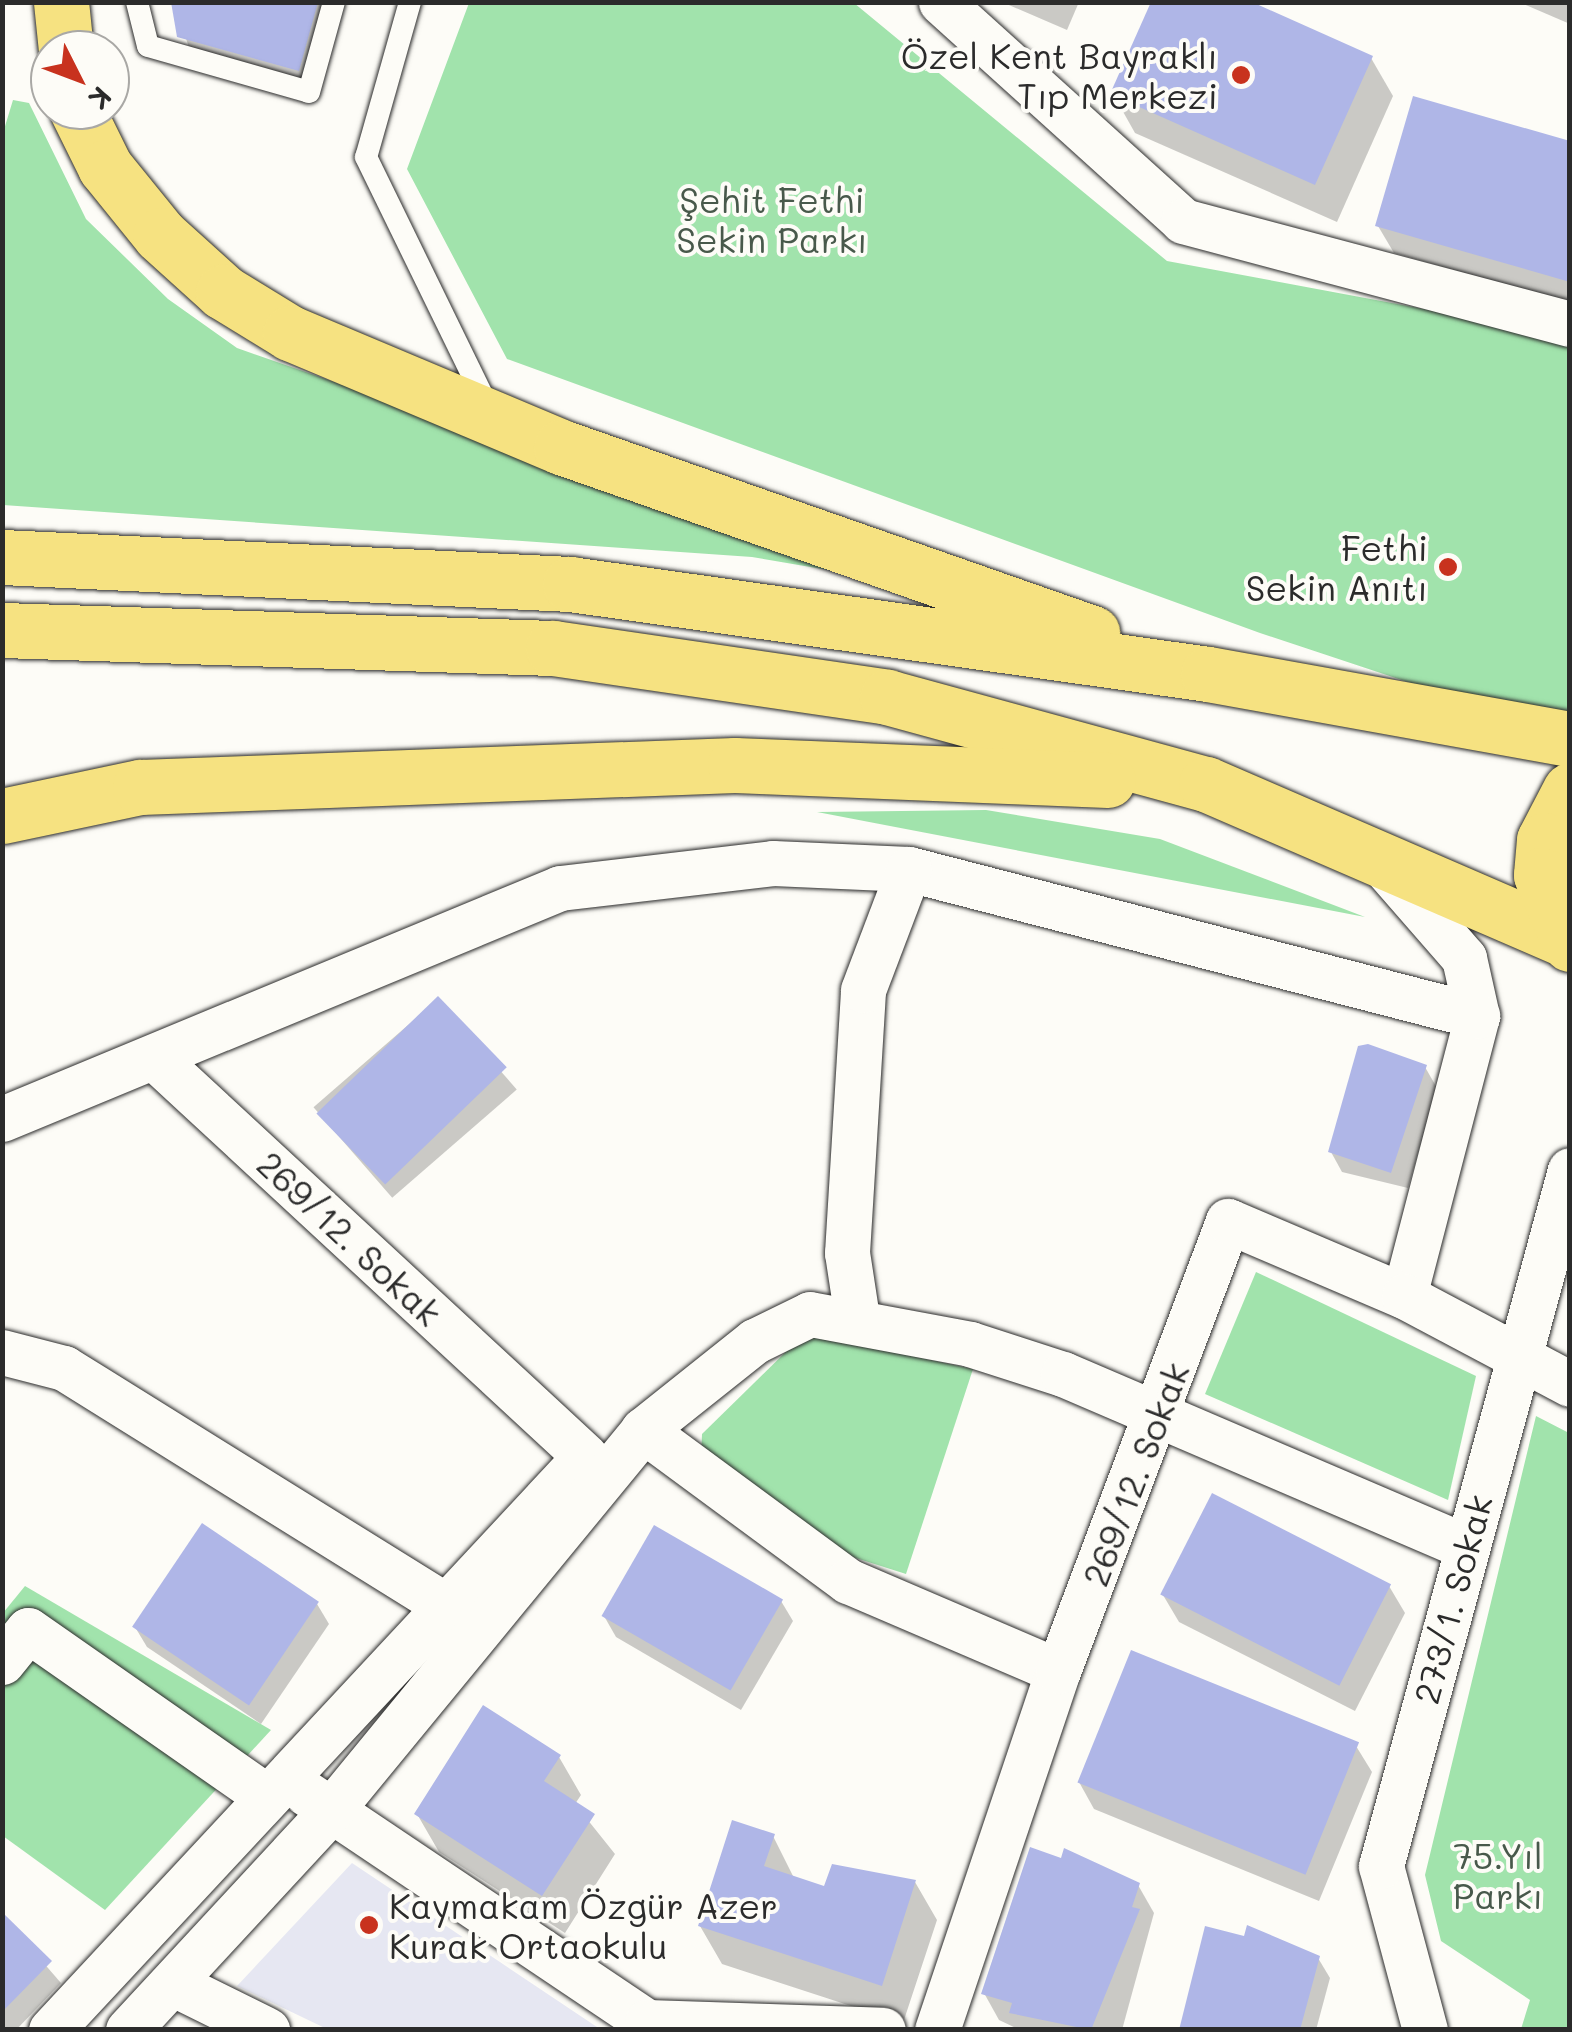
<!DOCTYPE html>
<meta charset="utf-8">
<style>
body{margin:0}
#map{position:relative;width:1572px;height:2032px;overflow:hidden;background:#fdfcf7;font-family:Mali,sans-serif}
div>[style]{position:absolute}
.built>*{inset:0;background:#e6e7f2}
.green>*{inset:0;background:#a1e3ac}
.shadow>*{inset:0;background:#0003;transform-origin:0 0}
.building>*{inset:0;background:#afb6e7;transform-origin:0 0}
.roads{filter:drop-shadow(0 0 2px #2b2b2b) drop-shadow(0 0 2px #2b2b2b)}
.service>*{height:22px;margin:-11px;padding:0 11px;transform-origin:11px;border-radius:11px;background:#fdfcf7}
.minor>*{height:45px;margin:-22.5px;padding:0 22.5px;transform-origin:22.5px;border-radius:22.5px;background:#fdfcf7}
.primary>*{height:55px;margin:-27.5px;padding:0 27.5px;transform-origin:27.5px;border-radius:27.5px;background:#f6e281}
.dots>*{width:28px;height:28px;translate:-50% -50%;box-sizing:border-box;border:5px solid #fdfcf7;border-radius:50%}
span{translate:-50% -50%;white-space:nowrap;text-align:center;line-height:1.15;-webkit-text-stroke:8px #fdfcf7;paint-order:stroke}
.poi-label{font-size:35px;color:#2b2b2b}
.right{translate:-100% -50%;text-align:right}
.left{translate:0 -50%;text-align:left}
.park-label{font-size:35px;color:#48594b}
.street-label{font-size:35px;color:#2b2b2b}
.frame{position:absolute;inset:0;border:5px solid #2b2b2b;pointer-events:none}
.north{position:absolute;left:30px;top:30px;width:100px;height:100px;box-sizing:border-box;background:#fdfcf7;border:2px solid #a9a8a5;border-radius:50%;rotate:132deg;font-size:28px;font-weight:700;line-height:40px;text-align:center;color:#2b2b2b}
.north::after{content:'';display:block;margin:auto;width:35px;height:45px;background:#c8321e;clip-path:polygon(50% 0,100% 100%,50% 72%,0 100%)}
</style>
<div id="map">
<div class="built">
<i style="clip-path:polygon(352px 1863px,600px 2029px,327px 2029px,237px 1986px)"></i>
</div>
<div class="green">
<i style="clip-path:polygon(469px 3px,854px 3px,1167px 261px,1569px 336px,1569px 712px,1489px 709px,1260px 633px,507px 359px,407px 169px)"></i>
<i style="clip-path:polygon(13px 100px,29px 103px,86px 219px,168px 299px,237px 348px,916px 585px,752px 557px,3px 505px,2px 136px)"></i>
<i style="clip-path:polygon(986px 810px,1160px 839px,1365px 917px,817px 812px)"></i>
<i style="clip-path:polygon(1256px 1272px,1476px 1376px,1448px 1500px,1205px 1394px)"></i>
<i style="clip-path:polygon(805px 1333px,973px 1369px,906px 1574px,840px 1553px,701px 1458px,702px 1434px)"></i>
<i style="clip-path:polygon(1536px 1416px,1569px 1433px,1569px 2029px,1521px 2029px,1530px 2000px,1441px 1941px,1425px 1875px)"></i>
<i style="clip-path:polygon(25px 1586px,271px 1730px,105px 1910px,3px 1836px,3px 1613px)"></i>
</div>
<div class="shadow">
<i style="clip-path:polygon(173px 2px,338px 2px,314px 97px,195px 64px)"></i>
<i style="clip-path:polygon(1002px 2px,1079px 2px,1067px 30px)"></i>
<i style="clip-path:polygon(1519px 2px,1570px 2px,1570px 24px)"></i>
<i style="clip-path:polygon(1371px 58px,1393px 96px,1337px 222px,1135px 133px,1113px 94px)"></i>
<i style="clip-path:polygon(1570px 144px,1570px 303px,1394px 253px,1378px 226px)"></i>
<i style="left:438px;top:999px;width:120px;height:165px;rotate:49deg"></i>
<i style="clip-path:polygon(1425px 1067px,1437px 1088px,1408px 1188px,1342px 1172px,1331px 1152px)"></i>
<i style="clip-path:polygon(1389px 1586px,1405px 1613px,1355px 1711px,1179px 1622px,1163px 1595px)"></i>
<i style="clip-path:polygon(781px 1601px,793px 1621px,741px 1710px,616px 1637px,604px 1616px)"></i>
<i style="clip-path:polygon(317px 1604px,329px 1624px,261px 1724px,147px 1647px,135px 1627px)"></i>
<i style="clip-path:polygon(1356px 1746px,1372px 1772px,1319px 1901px,1094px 1809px,1079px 1782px)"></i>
<i style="clip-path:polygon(559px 1757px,581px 1795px,575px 1804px,615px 1854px,565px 1933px,439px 1852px,417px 1814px)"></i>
<i style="clip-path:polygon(773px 1836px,794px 1878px,826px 1889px,915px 1882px,937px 1920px,903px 2023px,722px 1964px,700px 1926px)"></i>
<i style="clip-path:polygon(1138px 1885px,1154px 1913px,1122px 2030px,1020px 2030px,999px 2020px,984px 1993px)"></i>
<i style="clip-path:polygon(2px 1915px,61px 1983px,16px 2030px,2px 2030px)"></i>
<i style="clip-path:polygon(1318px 1958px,1330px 1978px,1316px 2030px,1182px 2030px)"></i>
</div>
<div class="building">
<i style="clip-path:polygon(171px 2px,318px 2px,299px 71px,177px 37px)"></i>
<i style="clip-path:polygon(1151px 2px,1252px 2px,1373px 56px,1315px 185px,1110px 94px)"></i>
<i style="clip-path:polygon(1413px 96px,1570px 141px,1570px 282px,1375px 226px)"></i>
<i style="left:438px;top:996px;width:99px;height:169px;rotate:46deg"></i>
<i style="clip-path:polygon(1368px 1044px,1427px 1065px,1391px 1173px,1328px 1152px,1358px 1046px)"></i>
<i style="left:1212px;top:1493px;width:201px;height:114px;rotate:27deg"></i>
<i style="left:202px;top:1523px;width:141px;height:125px;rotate:34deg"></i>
<i style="left:654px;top:1525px;width:149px;height:105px;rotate:30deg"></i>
<i style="left:1131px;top:1650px;width:246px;height:143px;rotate:22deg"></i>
<i style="clip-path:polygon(483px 1705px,561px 1755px,544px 1781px,595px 1814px,542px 1896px,414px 1814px)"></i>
<i style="clip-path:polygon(732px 1820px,775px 1834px,764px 1866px,824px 1886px,832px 1864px,916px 1880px,882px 1986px,698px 1926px)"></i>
<i style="clip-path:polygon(1030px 1847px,1061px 1858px,1064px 1848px,1140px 1883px,1132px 1907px,1140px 1909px,1091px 2030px,1009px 2013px,1012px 2003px,981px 1994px)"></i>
<i style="clip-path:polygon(2px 1912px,52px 1961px,2px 2012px)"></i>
<i style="clip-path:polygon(1247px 1925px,1320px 1956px,1300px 2030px,1179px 2030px,1205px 1926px,1244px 1936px)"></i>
</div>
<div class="roads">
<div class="service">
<i style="left:137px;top:2px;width:45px;rotate:76deg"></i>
<i style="left:148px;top:46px;width:167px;rotate:15.9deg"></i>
<i style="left:309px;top:92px;width:93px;rotate:-74.5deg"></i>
<i style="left:410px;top:2px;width:161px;rotate:105.8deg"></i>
<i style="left:366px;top:157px;width:280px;rotate:64deg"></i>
</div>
<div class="minor">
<i style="left:941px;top:2px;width:326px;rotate:42.1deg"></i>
<i style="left:1183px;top:221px;width:400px;rotate:14.9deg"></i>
<i style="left:1382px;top:864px;width:125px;rotate:48.9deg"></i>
<i style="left:1464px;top:958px;width:59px;rotate:77.4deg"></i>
<i style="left:1477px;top:1016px;width:289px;rotate:104.6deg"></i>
<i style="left:158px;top:1061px;width:582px;rotate:42.77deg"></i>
<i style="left:2px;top:1119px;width:604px;rotate:-22.49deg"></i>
<i style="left:560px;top:888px;width:214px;rotate:-6.7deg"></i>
<i style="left:773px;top:863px;width:136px;rotate:2.5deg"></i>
<i style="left:909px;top:869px;width:587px;rotate:14.51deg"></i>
<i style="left:857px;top:1318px;width:66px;rotate:-98.7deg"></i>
<i style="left:847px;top:1253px;width:263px;rotate:-86.5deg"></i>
<i style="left:863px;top:990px;width:129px;rotate:-69.2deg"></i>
<i style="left:2px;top:1352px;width:64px;rotate:14.5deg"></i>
<i style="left:64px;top:1368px;width:454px;rotate:31.9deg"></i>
<i style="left:643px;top:1430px;width:255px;rotate:36.4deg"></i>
<i style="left:848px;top:1581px;width:228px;rotate:23.2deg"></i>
<i style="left:2px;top:1662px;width:41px;rotate:-50.9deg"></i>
<i style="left:28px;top:1630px;width:290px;rotate:34.9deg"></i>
<i style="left:306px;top:1793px;width:411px;rotate:33.9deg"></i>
<i style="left:647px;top:2022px;width:236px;rotate:1.9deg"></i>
<i style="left:174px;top:1984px;width:104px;rotate:26.3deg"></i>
<i style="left:51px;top:2030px;width:775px;rotate:-47.04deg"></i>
<i style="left:128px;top:2030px;width:294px;rotate:-47.2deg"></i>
<i style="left:328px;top:1814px;width:497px;rotate:-50.6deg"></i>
<i style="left:643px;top:1430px;width:143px;rotate:-38.5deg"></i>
<i style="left:755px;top:1341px;width:61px;rotate:-26.1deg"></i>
<i style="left:810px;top:1314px;width:163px;rotate:10.6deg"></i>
<i style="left:970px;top:1344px;width:98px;rotate:17.9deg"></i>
<i style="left:1063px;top:1374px;width:437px;rotate:23.2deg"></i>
<i style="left:937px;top:2030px;width:379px;rotate:-71.4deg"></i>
<i style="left:1058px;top:1671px;width:481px;rotate:-69.3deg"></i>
<i style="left:1228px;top:1221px;width:191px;rotate:23.1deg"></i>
<i style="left:1404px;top:1296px;width:188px;rotate:27.9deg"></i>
<i style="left:1425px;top:2030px;width:170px;rotate:-105deg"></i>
<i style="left:1381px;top:1866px;width:721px;rotate:-74.81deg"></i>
</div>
<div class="primary">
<i style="left:61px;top:2px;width:48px;rotate:84.1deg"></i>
<i style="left:77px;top:110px;width:64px;rotate:63.8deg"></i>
<i style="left:105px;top:167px;width:87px;rotate:51deg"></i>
<i style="left:160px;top:235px;width:85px;rotate:42.1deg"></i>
<i style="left:223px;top:292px;width:79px;rotate:31.5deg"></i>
<i style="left:290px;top:333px;width:294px;rotate:22.8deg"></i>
<i style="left:561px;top:447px;width:563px;rotate:19.3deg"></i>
<i style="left:2px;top:557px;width:569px;rotate:2.72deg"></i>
<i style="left:570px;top:584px;width:644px;rotate:8.03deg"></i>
<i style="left:1208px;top:674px;width:368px;rotate:10.2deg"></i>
<i style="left:2px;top:630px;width:551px;rotate:1.87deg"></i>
<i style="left:553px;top:648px;width:338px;rotate:8.3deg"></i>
<i style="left:887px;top:697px;width:331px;rotate:15.3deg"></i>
<i style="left:1206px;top:784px;width:391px;rotate:23.4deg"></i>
<i style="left:1570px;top:790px;width:56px;rotate:117.5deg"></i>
<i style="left:1544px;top:840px;width:35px;rotate:95deg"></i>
<i style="left:1541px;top:875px;width:75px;rotate:67.2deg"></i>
<i style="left:2px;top:816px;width:141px;rotate:-11.9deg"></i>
<i style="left:140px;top:787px;width:595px;rotate:-2.12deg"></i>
<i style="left:735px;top:765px;width:373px;rotate:2.3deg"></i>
</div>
</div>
<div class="dots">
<i style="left:1241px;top:75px;background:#c8321e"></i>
<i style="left:1448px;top:567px;background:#c8321e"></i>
<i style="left:369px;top:1925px;background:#c8321e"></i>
</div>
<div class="poi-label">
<span class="right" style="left:1218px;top:75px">Özel Kent Bayraklı<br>Tıp Merkezi</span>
<span class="right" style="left:1428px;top:567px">Fethi<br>Sekin Anıtı</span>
<span class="left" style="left:389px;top:1925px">Kaymakam Özgür Azer<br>Kurak Ortaokulu</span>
</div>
<div class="park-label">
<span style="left:772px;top:219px">Şehit Fethi<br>Sekin Parkı</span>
<span style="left:1498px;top:1875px">75.Yıl<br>Parkı</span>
</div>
<div class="street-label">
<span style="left:350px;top:1238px;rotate:43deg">269/12. Sokak</span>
<span style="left:1135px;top:1474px;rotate:-69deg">269/12. Sokak</span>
<span style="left:1452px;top:1599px;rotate:-75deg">273/1. Sokak</span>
</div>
<div class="frame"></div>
<div class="north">K</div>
</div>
